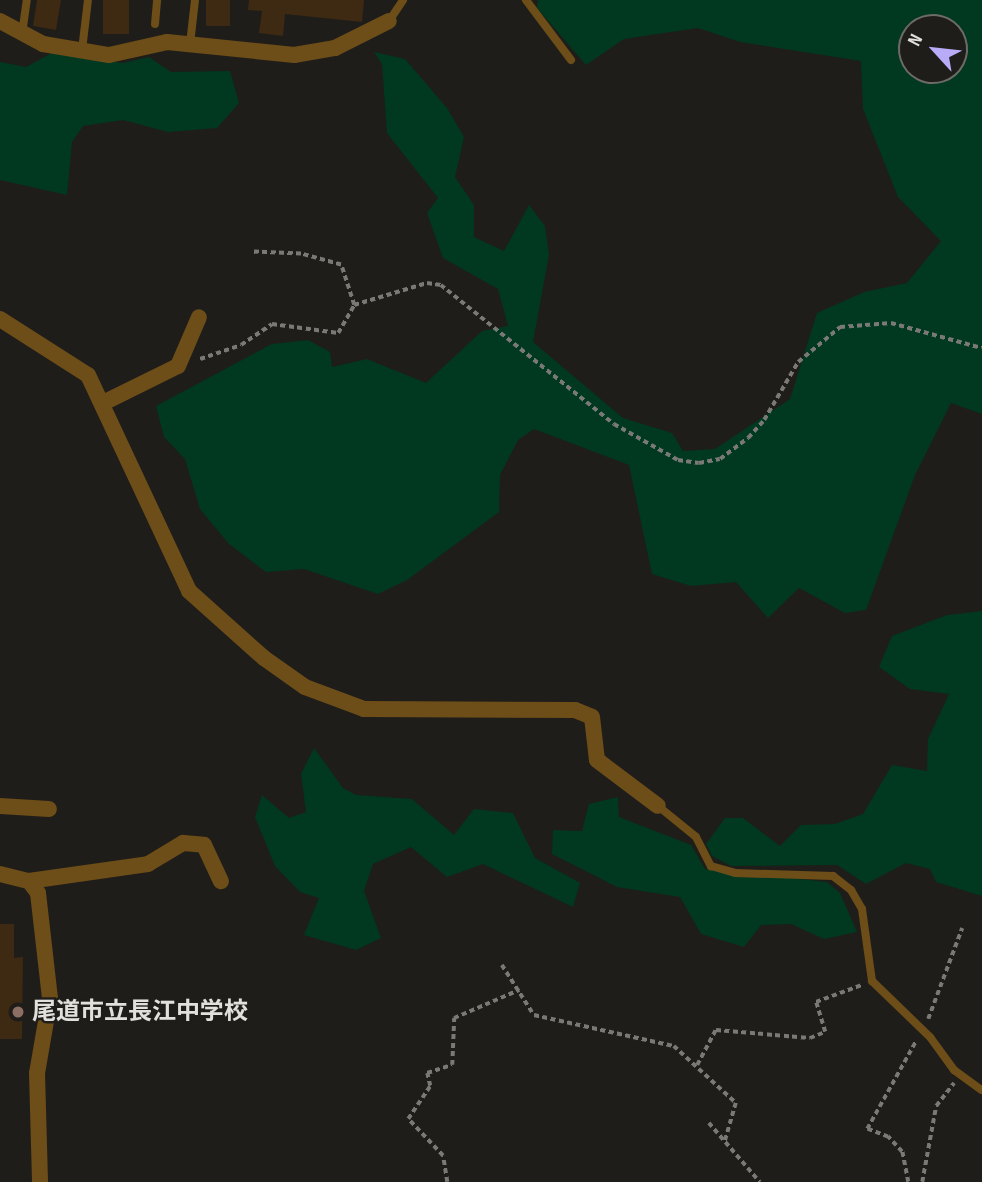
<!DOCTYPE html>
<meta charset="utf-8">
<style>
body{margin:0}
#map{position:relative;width:982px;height:1182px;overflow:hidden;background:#1f1d19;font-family:"Sofia Sans Condensed","Noto Sans JP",sans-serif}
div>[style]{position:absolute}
.green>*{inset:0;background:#003820}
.building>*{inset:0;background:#3e2912;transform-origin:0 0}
.path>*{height:3.5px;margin-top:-1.75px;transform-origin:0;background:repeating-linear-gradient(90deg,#7a7975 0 5px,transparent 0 8.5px)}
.service>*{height:8px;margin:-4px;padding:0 4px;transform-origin:4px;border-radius:4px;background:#6d4d18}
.minor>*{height:16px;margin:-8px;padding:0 8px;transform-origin:8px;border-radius:8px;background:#6d4d18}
.dots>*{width:19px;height:19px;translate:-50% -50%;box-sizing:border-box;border:4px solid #1f1d19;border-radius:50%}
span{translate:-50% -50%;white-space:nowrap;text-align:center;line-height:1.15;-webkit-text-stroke:5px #1f1d19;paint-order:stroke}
.poi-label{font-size:24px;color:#e1e0dd;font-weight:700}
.left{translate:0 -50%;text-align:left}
.north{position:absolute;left:898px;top:14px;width:70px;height:70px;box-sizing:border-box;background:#1f1d19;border:2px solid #6d6b67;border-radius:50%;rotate:297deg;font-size:19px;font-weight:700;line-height:28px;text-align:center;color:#e1e0dd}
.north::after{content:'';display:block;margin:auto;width:24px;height:32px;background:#b8abf7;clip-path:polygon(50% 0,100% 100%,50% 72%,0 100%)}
</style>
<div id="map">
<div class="green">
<i style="clip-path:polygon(evenodd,538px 0,982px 0,982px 414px,951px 403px,915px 475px,866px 610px,845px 613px,799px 588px,768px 618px,736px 582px,691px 586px,652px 574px,629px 465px,534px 429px,518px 440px,500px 475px,499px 512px,407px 580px,378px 594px,304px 569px,266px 572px,229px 544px,200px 509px,185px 459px,164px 437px,156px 406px,272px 344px,308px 340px,330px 352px,332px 367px,367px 359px,426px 383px,482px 331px,508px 326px,498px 289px,443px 258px,427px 213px,438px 198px,387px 133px,382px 64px,374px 52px,405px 59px,447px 108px,464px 137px,455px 177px,474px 205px,474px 237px,504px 251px,529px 205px,545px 226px,549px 255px,533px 342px,623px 418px,672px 433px,683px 451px,715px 449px,790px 399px,817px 313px,864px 292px,907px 283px,941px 241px,898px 197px,863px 109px,861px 61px,740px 42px,698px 28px,624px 39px,586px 65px,537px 8px,538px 0,912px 28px,954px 28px,954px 70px,912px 70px,912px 28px)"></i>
<i style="clip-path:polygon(52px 53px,123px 63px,149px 57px,171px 72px,230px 71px,239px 103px,217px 128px,168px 132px,123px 120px,83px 126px,72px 142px,67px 195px,0 180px,0 62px,26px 67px)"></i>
<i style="clip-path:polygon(982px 611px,982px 896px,936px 882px,930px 869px,906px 863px,866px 884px,837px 865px,731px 866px,712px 856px,706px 844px,725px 818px,743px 818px,780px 846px,801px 825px,835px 824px,863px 814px,892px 765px,927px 771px,928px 739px,949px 694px,910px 689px,879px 667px,892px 636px,947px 615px)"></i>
<i style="clip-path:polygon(314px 748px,343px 788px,356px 795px,412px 799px,454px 835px,474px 809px,513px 813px,535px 858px,580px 883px,573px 907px,483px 864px,447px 877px,411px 847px,373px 864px,364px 891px,381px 938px,356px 950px,304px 935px,319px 898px,300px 892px,275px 866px,255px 817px,262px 795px,289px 818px,306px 812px,301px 774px)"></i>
<i style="clip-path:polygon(618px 797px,619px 817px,691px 845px,705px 869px,827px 882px,840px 893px,857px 932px,824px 939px,791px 924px,761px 925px,744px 947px,701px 934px,680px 897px,617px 887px,552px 854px,553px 830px,582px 831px,589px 804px)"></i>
</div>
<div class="building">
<i style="clip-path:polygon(37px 0,61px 0,56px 30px,33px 26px)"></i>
<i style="left:103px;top:0;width:26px;height:34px"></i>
<i style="left:206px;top:0;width:24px;height:26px"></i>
<i style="clip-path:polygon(249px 0,364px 0,362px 22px,285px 14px,283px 36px,259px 33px,262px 11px,248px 10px)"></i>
<i style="clip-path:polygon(0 924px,14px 924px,14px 958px,23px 957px,22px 1039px,0 1039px)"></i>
</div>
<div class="path">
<i style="left:354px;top:305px;width:76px;rotate:-16.8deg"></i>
<i style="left:427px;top:283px;width:14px;rotate:8deg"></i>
<i style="left:441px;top:285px;width:222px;rotate:38.8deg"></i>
<i style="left:614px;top:424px;width:73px;rotate:29.4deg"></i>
<i style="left:678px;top:460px;width:21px;rotate:8deg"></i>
<i style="left:699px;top:463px;width:21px;rotate:-11deg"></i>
<i style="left:720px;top:459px;width:35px;rotate:-37deg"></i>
<i style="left:748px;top:438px;width:24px;rotate:-48deg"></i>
<i style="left:764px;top:420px;width:67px;rotate:-59.6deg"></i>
<i style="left:798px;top:362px;width:55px;rotate:-39.8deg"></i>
<i style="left:840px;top:327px;width:51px;rotate:-4.5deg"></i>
<i style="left:891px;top:323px;width:94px;rotate:15.4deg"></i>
<i style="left:200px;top:359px;width:43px;rotate:-18.9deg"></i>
<i style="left:241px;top:345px;width:37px;rotate:-34deg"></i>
<i style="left:272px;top:324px;width:67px;rotate:7.8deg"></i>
<i style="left:338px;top:333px;width:32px;rotate:-60deg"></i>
<i style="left:354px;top:305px;width:42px;rotate:-108deg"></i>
<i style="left:341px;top:265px;width:41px;rotate:-164.6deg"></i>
<i style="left:301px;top:254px;width:47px;rotate:-177.6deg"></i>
<i style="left:502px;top:965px;width:59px;rotate:57.4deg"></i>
<i style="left:534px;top:1015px;width:143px;rotate:12.5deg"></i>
<i style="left:674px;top:1046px;width:84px;rotate:42.6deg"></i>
<i style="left:736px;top:1103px;width:40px;rotate:106deg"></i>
<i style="left:928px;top:1019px;width:97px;rotate:-69.5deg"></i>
<i style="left:697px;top:1065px;width:40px;rotate:-62deg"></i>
<i style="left:716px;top:1030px;width:94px;rotate:4.9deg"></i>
<i style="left:810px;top:1038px;width:16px;rotate:-22deg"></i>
<i style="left:825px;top:1032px;width:31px;rotate:-107deg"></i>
<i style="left:816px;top:1002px;width:49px;rotate:-20.3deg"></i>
<i style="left:709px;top:1123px;width:78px;rotate:49.2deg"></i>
<i style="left:447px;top:1182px;width:26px;rotate:-99deg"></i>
<i style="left:443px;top:1156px;width:51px;rotate:-133.4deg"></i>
<i style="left:408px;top:1119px;width:40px;rotate:-56deg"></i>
<i style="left:430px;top:1086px;width:13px;rotate:-103deg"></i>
<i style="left:427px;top:1073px;width:26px;rotate:-18deg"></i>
<i style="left:452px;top:1065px;width:47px;rotate:-87.6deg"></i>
<i style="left:454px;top:1018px;width:71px;rotate:-23.3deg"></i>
<i style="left:908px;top:1182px;width:31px;rotate:-101deg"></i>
<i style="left:902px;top:1152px;width:21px;rotate:-133deg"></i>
<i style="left:888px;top:1137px;width:22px;rotate:-159deg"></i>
<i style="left:867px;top:1129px;width:101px;rotate:-60.9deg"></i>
<i style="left:922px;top:1182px;width:77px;rotate:-79.6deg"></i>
<i style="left:936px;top:1106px;width:29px;rotate:-52deg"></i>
</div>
<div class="service">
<i style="left:526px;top:0;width:75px;rotate:53.1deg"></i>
<i style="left:389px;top:21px;width:25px;rotate:-56deg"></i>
<i style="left:155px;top:24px;width:24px;rotate:-85deg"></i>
<i style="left:22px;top:34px;width:34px;rotate:-82deg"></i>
<i style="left:190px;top:44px;width:44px;rotate:-83.5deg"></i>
<i style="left:82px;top:50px;width:50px;rotate:-83.2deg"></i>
<i style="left:658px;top:806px;width:49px;rotate:39.2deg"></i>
<i style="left:696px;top:837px;width:33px;rotate:63deg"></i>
<i style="left:711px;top:866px;width:25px;rotate:16deg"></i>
<i style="left:735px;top:873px;width:98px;rotate:1.8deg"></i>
<i style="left:833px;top:876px;width:23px;rotate:38deg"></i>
<i style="left:851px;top:890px;width:22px;rotate:60deg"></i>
<i style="left:862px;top:909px;width:73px;rotate:82.1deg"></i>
<i style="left:872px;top:981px;width:81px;rotate:44deg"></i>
<i style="left:930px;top:1037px;width:41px;rotate:54deg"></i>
<i style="left:954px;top:1070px;width:34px;rotate:36deg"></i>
</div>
<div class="minor">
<i style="left:0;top:21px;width:49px;rotate:28.1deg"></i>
<i style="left:43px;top:44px;width:67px;rotate:9.5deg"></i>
<i style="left:109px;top:55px;width:59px;rotate:-12.6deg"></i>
<i style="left:167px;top:42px;width:128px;rotate:5.8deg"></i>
<i style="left:294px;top:55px;width:42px;rotate:-9.7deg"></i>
<i style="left:335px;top:48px;width:60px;rotate:-26.6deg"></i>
<i style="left:0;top:319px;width:104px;rotate:32.5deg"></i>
<i style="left:88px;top:375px;width:238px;rotate:64.9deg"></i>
<i style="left:189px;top:591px;width:101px;rotate:41.8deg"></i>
<i style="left:264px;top:658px;width:50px;rotate:35.3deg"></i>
<i style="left:305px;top:687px;width:63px;rotate:20.4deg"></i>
<i style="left:364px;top:709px;width:211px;rotate:0.3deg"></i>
<i style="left:575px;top:710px;width:18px;rotate:22deg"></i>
<i style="left:592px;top:717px;width:43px;rotate:83.4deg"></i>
<i style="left:597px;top:760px;width:76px;rotate:37deg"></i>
<i style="left:105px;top:402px;width:81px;rotate:-26.3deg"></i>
<i style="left:178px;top:366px;width:53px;rotate:-66.8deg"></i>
<i style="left:0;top:806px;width:49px;rotate:3.5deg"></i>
<i style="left:0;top:874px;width:30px;rotate:14deg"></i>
<i style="left:29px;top:881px;width:15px;rotate:53deg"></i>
<i style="left:38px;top:893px;width:106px;rotate:83.5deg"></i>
<i style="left:50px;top:998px;width:76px;rotate:99.8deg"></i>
<i style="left:37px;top:1073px;width:109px;rotate:88.4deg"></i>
<i style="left:29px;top:881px;width:120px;rotate:-8.1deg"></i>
<i style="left:148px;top:864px;width:41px;rotate:-31deg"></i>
<i style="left:183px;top:843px;width:21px;rotate:5deg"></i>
<i style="left:204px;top:845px;width:40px;rotate:65deg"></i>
</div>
<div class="dots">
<i style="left:18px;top:1012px;background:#8d6e63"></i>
</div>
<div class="poi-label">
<span class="left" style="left:32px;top:1012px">尾道市立長江中学校</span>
</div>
<div class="north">N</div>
</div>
